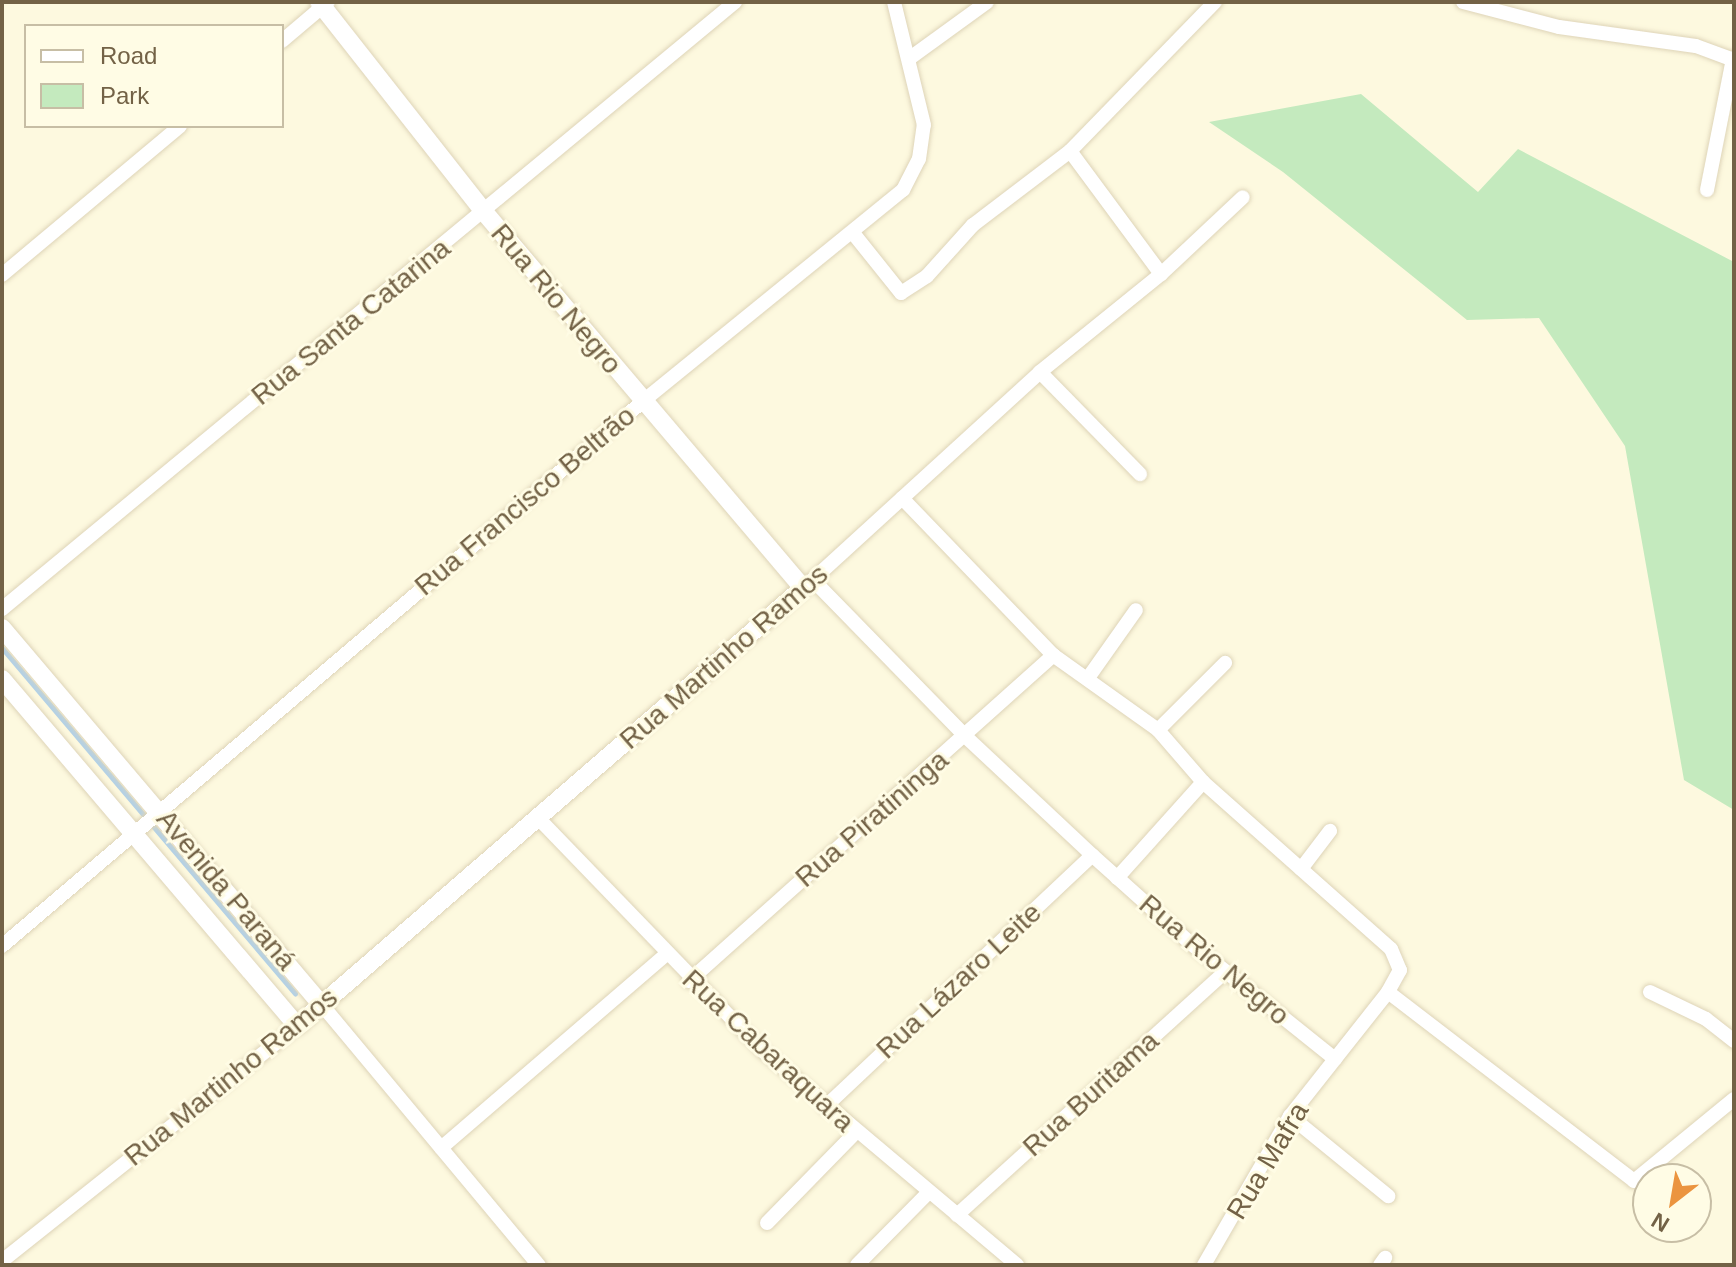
<!DOCTYPE html>
<meta charset="utf-8">
<style>
body{margin:0}
#map{position:relative;width:1736px;height:1267px;overflow:hidden;background:#fdf9df;font-family:Helvetica,sans-serif}
div>[style]{position:absolute}
.green>*{inset:0;background:#c4eabe}
.stream>*{height:5px;margin:-2.5px;padding:0 2.5px;transform-origin:2.5px;border-radius:2.5px;background:#b3d1e6}
.roads{filter:drop-shadow(0 0 2px #ded4b8) drop-shadow(0 0 2px #ded4b8)}
.minor>*{height:14px;margin:-7px;padding:0 7px;transform-origin:7px;border-radius:7px;background:#fff}
.tertiary>*{height:18px;margin:-9px;padding:0 9px;transform-origin:9px;border-radius:9px;background:#fff}
span{translate:-50% -50%;white-space:nowrap;text-align:center;line-height:1.15;-webkit-text-stroke:6px #fffce5;paint-order:stroke}
.street-label{font-size:28px;color:#736246}
.frame{position:absolute;inset:0;border:4px solid #736246;pointer-events:none}
.legend{position:absolute;left:24px;top:24px;width:260px;height:104px;box-sizing:border-box;background:#fffce5;border:2px solid #c7bea5;margin:0;padding:10px 14px;list-style:none;font-size:24px;color:#736246}
.legend li{display:flex;align-items:center;gap:16px;height:40px}
.legend b{width:40px;border:2px solid #c7bea5}
.north{position:absolute;left:1632px;top:1163px;width:80px;height:80px;box-sizing:border-box;background:#fffce5;border:2px solid #c7bea5;border-radius:50%;rotate:211deg;font-size:22px;font-weight:700;line-height:32px;text-align:center;color:#736246}
.north::after{content:'';display:block;margin:auto;width:28px;height:36px;background:#eb943f;clip-path:polygon(50% 0,100% 100%,50% 72%,0 100%)}
</style>
<div id="map">
<div class="green">
<i style="clip-path:polygon(1361px 94px,1478px 192px,1518px 149px,1734px 262px,1734px 810px,1684px 780px,1625px 446px,1539px 318px,1467px 320px,1283px 172px,1209px 122px)"></i>
</div>
<div class="stream">
<i style="left:2px;top:648px;width:453px;rotate:49.7deg"></i>
</div>
<div class="roads">
<div class="minor">
<i style="left:1463px;top:2px;width:99px;rotate:14.6deg"></i>
<i style="left:1559px;top:27px;width:138px;rotate:7.9deg"></i>
<i style="left:1696px;top:46px;width:40px;rotate:20.2deg"></i>
<i style="left:282px;top:41px;width:60px;rotate:-40.3deg"></i>
<i style="left:910px;top:58px;width:95px;rotate:-36deg"></i>
<i style="left:1707px;top:190px;width:134px;rotate:-78.8deg"></i>
<i style="left:853px;top:233px;width:77px;rotate:51.3deg"></i>
<i style="left:901px;top:293px;width:31px;rotate:-33deg"></i>
<i style="left:927px;top:276px;width:69px;rotate:-48deg"></i>
<i style="left:973px;top:225px;width:122px;rotate:-37.3deg"></i>
<i style="left:1161px;top:274px;width:112px;rotate:-43.2deg"></i>
<i style="left:2px;top:275px;width:232px;rotate:-39.9deg"></i>
<i style="left:1040px;top:372px;width:143px;rotate:45.6deg"></i>
<i style="left:902px;top:498px;width:218px;rotate:46.1deg"></i>
<i style="left:1053px;top:655px;width:129px;rotate:35.5deg"></i>
<i style="left:1158px;top:730px;width:69px;rotate:49.1deg"></i>
<i style="left:1203px;top:782px;width:251px;rotate:41.6deg"></i>
<i style="left:1391px;top:949px;width:23px;rotate:67deg"></i>
<i style="left:1400px;top:970px;width:25px;rotate:119deg"></i>
<i style="left:813px;top:580px;width:219px;rotate:45.7deg"></i>
<i style="left:966px;top:737px;width:173px;rotate:43.1deg"></i>
<i style="left:1092px;top:855px;width:130px;rotate:41.9deg"></i>
<i style="left:1189px;top:942px;width:187px;rotate:38.7deg"></i>
<i style="left:1335px;top:1059px;width:85px;rotate:-51.7deg"></i>
<i style="left:1388px;top:992px;width:310px;rotate:37.5deg"></i>
<i style="left:1634px;top:1181px;width:129px;rotate:-39.4deg"></i>
<i style="left:807px;top:585px;width:316px;rotate:-42.4deg"></i>
<i style="left:1040px;top:372px;width:156px;rotate:-39deg"></i>
<i style="left:1161px;top:274px;width:153px;rotate:-126.5deg"></i>
<i style="left:1070px;top:151px;width:208px;rotate:-45.8deg"></i>
<i style="left:2px;top:609px;width:952px;rotate:-39.63deg"></i>
<i style="left:1088px;top:678px;width:83px;rotate:-54.8deg"></i>
<i style="left:1158px;top:730px;width:95px;rotate:-45deg"></i>
<i style="left:538px;top:818px;width:324px;rotate:46deg"></i>
<i style="left:763px;top:1051px;width:332px;rotate:40.1deg"></i>
<i style="left:1301px;top:869px;width:48px;rotate:-52.7deg"></i>
<i style="left:1117px;top:878px;width:129px;rotate:-48.1deg"></i>
<i style="left:2px;top:946px;width:840px;rotate:-40.36deg"></i>
<i style="left:642px;top:402px;width:336px;rotate:-39.1deg"></i>
<i style="left:903px;top:190px;width:35px;rotate:-63deg"></i>
<i style="left:919px;top:159px;width:34px;rotate:-82deg"></i>
<i style="left:924px;top:125px;width:127px;rotate:-103.7deg"></i>
<i style="left:689px;top:981px;width:489px;rotate:-41.8deg"></i>
<i style="left:1650px;top:992px;width:62px;rotate:25.7deg"></i>
<i style="left:1706px;top:1019px;width:36px;rotate:38deg"></i>
<i style="left:322px;top:1005px;width:339px;rotate:50.2deg"></i>
<i style="left:825px;top:1107px;width:367px;rotate:-43.3deg"></i>
<i style="left:1290px;top:1116px;width:127px;rotate:39.2deg"></i>
<i style="left:441px;top:1148px;width:296px;rotate:-40.7deg"></i>
<i style="left:957px;top:1215px;width:362px;rotate:-42.2deg"></i>
<i style="left:767px;top:1223px;width:126px;rotate:-45.6deg"></i>
<i style="left:2px;top:1261px;width:377px;rotate:-38.5deg"></i>
<i style="left:857px;top:1265px;width:103px;rotate:-45.4deg"></i>
<i style="left:1204px;top:1265px;width:172px;rotate:-60deg"></i>
<i style="left:1290px;top:1116px;width:73px;rotate:-51.7deg"></i>
<i style="left:1380px;top:1265px;width:9px;rotate:-54deg"></i>
</div>
<div class="tertiary">
<i style="left:2px;top:628px;width:494px;rotate:49.7deg"></i>
<i style="left:2px;top:679px;width:455px;rotate:49.6deg"></i>
<i style="left:297px;top:1026px;width:669px;rotate:-40.88deg"></i>
<i style="left:803px;top:588px;width:492px;rotate:-130.3deg"></i>
<i style="left:485px;top:213px;width:268px;rotate:-128.2deg"></i>
</div>
</div>
<div class="street-label">
<span style="left:556px;top:299px;rotate:50deg">Rua Rio Negro</span>
<span style="left:351px;top:322px;rotate:-39deg">Rua Santa Catarina</span>
<span style="left:525px;top:501px;rotate:-40deg">Rua Francisco Beltrão</span>
<span style="left:724px;top:657px;rotate:-41deg">Rua Martinho Ramos</span>
<span style="left:872px;top:819px;rotate:-41deg">Rua Piratininga</span>
<span style="left:226px;top:890px;rotate:50deg">Avenida Paraná</span>
<span style="left:1214px;top:960px;rotate:40deg">Rua Rio Negro</span>
<span style="left:959px;top:981px;rotate:-43deg">Rua Lázaro Leite</span>
<span style="left:768px;top:1051px;rotate:43deg">Rua Cabaraquara</span>
<span style="left:231px;top:1077px;rotate:-39deg">Rua Martinho Ramos</span>
<span style="left:1091px;top:1094px;rotate:-42deg">Rua Buritama</span>
<span style="left:1268px;top:1161px;rotate:-59deg">Rua Mafra</span>
</div>
<div class="frame"></div>
<ul class="legend">
<li><b style="height:10px;background:#fff"></b>Road</li>
<li><b style="height:22px;background:#c4eabe"></b>Park</li>
</ul>
<div class="north">N</div>
</div>
